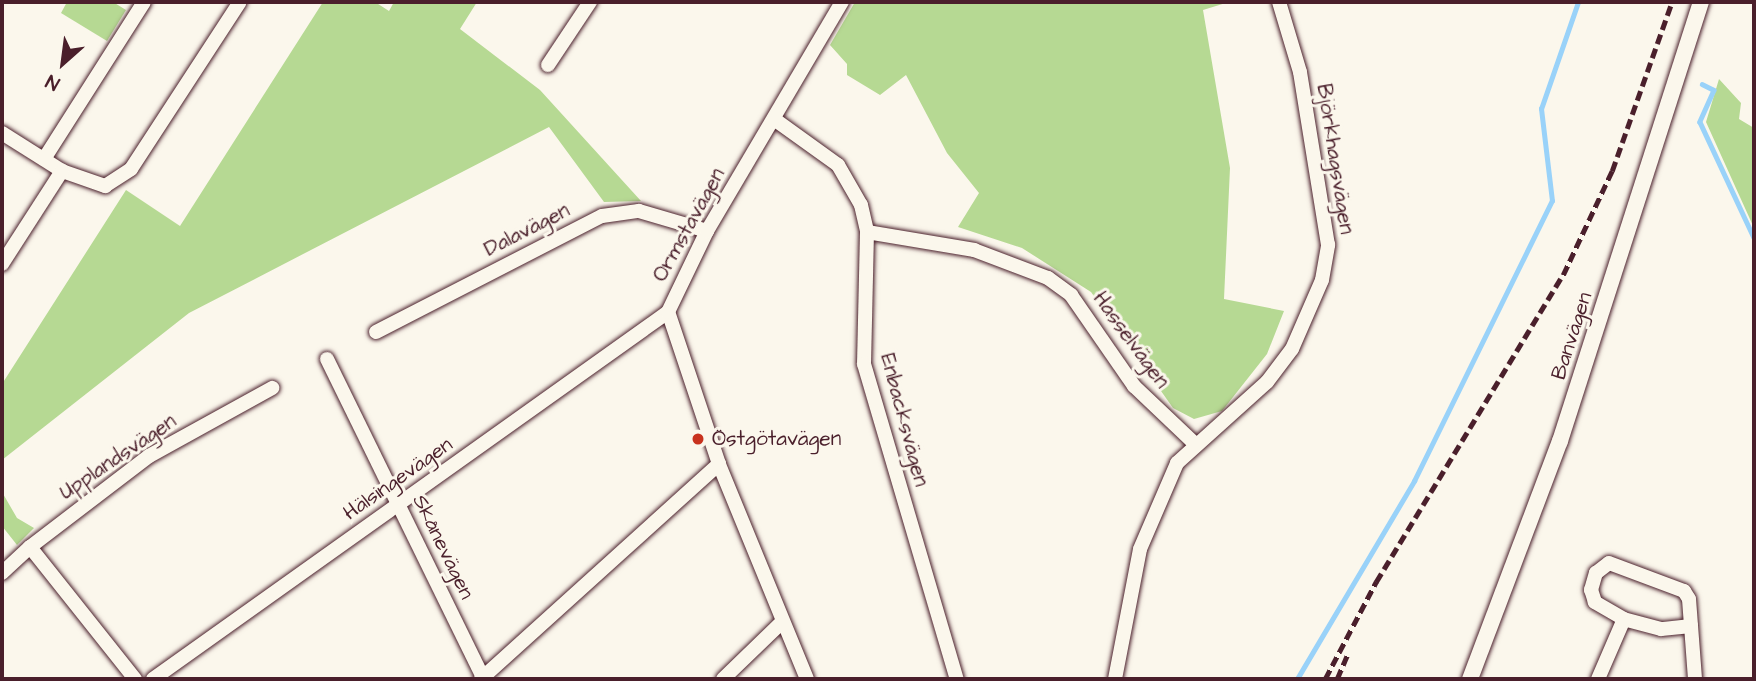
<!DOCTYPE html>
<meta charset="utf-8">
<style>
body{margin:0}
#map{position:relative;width:1756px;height:681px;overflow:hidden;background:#fbf7ec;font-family:"Architects Daughter",sans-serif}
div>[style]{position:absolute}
.green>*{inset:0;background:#b6d993}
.stream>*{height:4.5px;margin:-2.25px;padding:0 2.25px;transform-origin:2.25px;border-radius:2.25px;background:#99d2f9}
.roads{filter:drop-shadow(0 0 2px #4a1f2b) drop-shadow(0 0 2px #4a1f2b)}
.minor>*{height:14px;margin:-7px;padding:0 7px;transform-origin:7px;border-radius:7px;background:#fbf7ec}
.tertiary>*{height:16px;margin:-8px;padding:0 8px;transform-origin:8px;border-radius:8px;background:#fbf7ec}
.rail>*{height:4.5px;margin-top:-2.25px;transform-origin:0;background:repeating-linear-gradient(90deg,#4a1f2b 0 10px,transparent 0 15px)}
.dots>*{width:19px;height:19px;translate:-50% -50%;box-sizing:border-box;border:4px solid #fbf7ec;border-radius:50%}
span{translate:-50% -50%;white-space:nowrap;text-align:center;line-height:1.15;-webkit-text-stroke:6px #fbf7ec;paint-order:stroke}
.street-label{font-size:21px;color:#4a1f2b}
.poi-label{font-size:21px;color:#4a1f2b}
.left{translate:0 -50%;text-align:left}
.frame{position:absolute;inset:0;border:4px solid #4a1f2b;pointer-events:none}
.north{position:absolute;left:28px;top:28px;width:70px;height:70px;-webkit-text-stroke:5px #fbf7ec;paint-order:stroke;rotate:208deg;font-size:19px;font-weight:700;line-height:28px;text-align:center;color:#4a1f2b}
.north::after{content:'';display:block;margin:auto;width:24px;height:32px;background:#4a1f2b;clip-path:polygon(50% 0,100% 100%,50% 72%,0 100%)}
</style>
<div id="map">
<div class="green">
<i style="clip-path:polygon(67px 2px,113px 2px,126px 10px,107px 41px,61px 13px)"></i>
<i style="clip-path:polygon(323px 2px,375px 2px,389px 11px,394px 2px,477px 2px,460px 29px,540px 90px,641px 201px,604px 202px,549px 127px,189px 313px,2px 460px,2px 384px,126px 190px,180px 226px)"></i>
<i style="clip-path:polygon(855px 2px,1229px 2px,1203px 10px,1230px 168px,1224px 299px,1284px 311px,1267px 354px,1222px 411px,1194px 419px,1173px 408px,1091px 292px,1022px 248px,958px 227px,979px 193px,947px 153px,906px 75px,880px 95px,847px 75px,847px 64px,830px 45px)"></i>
<i style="clip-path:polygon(1719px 79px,1741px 103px,1739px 119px,1754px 128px,1754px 228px,1706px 122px)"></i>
<i style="clip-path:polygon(2px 492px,17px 518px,34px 528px,17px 545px,2px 526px)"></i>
</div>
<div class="stream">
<i style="left:1702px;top:84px;width:13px;rotate:27deg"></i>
<i style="left:1714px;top:90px;width:35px;rotate:114deg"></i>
<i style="left:1700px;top:122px;width:128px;rotate:65deg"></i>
<i style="left:1297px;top:679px;width:230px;rotate:-59.4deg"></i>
<i style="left:1414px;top:481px;width:312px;rotate:-63.8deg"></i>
<i style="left:1552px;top:201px;width:93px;rotate:-96.8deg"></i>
<i style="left:1541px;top:109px;width:113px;rotate:-70.9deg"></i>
</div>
<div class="roads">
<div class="minor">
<i style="left:548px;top:65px;width:76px;rotate:-56.3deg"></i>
<i style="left:774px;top:119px;width:79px;rotate:35.7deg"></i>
<i style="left:838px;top:165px;width:46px;rotate:60.1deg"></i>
<i style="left:861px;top:205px;width:28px;rotate:77deg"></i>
<i style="left:867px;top:232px;width:132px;rotate:91.3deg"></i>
<i style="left:864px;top:364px;width:328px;rotate:73.6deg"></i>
<i style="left:2px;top:133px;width:71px;rotate:32.3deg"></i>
<i style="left:62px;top:171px;width:46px;rotate:19.2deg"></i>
<i style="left:105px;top:186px;width:31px;rotate:-33deg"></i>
<i style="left:131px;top:169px;width:199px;rotate:-56.9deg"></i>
<i style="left:44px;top:159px;width:186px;rotate:-57.5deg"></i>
<i style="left:867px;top:232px;width:109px;rotate:9.5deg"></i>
<i style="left:974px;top:250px;width:79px;rotate:20.7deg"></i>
<i style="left:1048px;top:278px;width:29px;rotate:36deg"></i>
<i style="left:1071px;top:295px;width:111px;rotate:55.3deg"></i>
<i style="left:1134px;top:386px;width:83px;rotate:43.5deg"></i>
<i style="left:2px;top:264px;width:111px;rotate:-57.2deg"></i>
<i style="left:376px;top:332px;width:254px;rotate:-27.2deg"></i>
<i style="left:602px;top:216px;width:37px;rotate:-8deg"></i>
<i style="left:639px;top:211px;width:71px;rotate:16.4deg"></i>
<i style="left:327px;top:359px;width:356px;rotate:63.9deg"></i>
<i style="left:30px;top:547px;width:150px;rotate:-37.4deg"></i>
<i style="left:149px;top:456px;width:141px;rotate:-28.9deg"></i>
<i style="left:2px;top:573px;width:38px;rotate:-43deg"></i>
<i style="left:30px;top:547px;width:169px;rotate:51.5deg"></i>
<i style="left:1691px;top:626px;width:30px;rotate:174deg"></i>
<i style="left:1661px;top:629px;width:38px;rotate:-165deg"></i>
<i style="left:1624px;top:619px;width:34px;rotate:-150deg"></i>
<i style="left:1595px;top:602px;width:13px;rotate:-108deg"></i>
<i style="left:1591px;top:590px;width:18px;rotate:-74deg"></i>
<i style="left:1596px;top:573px;width:16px;rotate:-38deg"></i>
<i style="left:1609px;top:563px;width:80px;rotate:20.5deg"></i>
<i style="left:1684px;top:591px;width:9px;rotate:58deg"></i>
<i style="left:1689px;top:599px;width:80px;rotate:85.7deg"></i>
<i style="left:153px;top:679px;width:632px;rotate:-35.47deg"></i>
<i style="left:481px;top:679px;width:321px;rotate:-42.1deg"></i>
<i style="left:723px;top:679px;width:79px;rotate:-44deg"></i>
<i style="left:807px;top:679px;width:232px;rotate:-112.3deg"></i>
<i style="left:719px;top:464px;width:160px;rotate:-108.5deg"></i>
<i style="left:668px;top:312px;width:90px;rotate:-64.3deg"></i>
<i style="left:707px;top:231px;width:266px;rotate:-59.5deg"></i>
<i style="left:1115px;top:679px;width:132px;rotate:-79.1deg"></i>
<i style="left:1140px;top:549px;width:94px;rotate:-66.7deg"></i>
<i style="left:1177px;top:463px;width:121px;rotate:-42deg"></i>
<i style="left:1267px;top:382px;width:41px;rotate:-52.9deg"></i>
<i style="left:1292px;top:349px;width:75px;rotate:-66.5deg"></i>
<i style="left:1322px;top:280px;width:36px;rotate:-80deg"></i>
<i style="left:1328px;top:245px;width:175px;rotate:-99.2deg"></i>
<i style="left:1300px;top:72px;width:73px;rotate:-106.7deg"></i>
<i style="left:1598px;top:679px;width:65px;rotate:-66.6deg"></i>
</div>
<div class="tertiary">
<i style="left:1470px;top:679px;width:254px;rotate:-69.3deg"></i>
<i style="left:1560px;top:441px;width:461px;rotate:-72.2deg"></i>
</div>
</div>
<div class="rail">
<i style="left:1325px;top:679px;width:110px;rotate:-62.3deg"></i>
<i style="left:1376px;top:582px;width:359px;rotate:-58.7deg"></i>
<i style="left:1563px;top:275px;width:115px;rotate:-64.8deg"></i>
<i style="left:1612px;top:171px;width:179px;rotate:-70.5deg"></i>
<i style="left:1337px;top:679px;width:26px;rotate:-67deg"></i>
</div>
<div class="dots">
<i style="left:698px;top:439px;background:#c8321e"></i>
</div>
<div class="street-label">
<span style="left:1335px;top:159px;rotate:81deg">Björkhagsvägen</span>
<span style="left:689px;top:225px;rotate:-61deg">Ormstavägen</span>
<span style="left:527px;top:230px;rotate:-27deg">Dalavägen</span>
<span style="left:1572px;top:336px;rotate:-72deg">Banvägen</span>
<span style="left:1131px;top:340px;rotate:54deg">Hasselvägen</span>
<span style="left:904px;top:420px;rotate:75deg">Enbacksvägen</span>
<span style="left:118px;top:457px;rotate:-34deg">Upplandsvägen</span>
<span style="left:398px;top:479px;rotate:-35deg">Hälsingevägen</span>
<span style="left:443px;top:547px;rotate:64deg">Skånevägen</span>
</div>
<div class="poi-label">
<span class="left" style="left:712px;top:439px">Östgötavägen</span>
</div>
<div class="frame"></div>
<div class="north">N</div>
</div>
